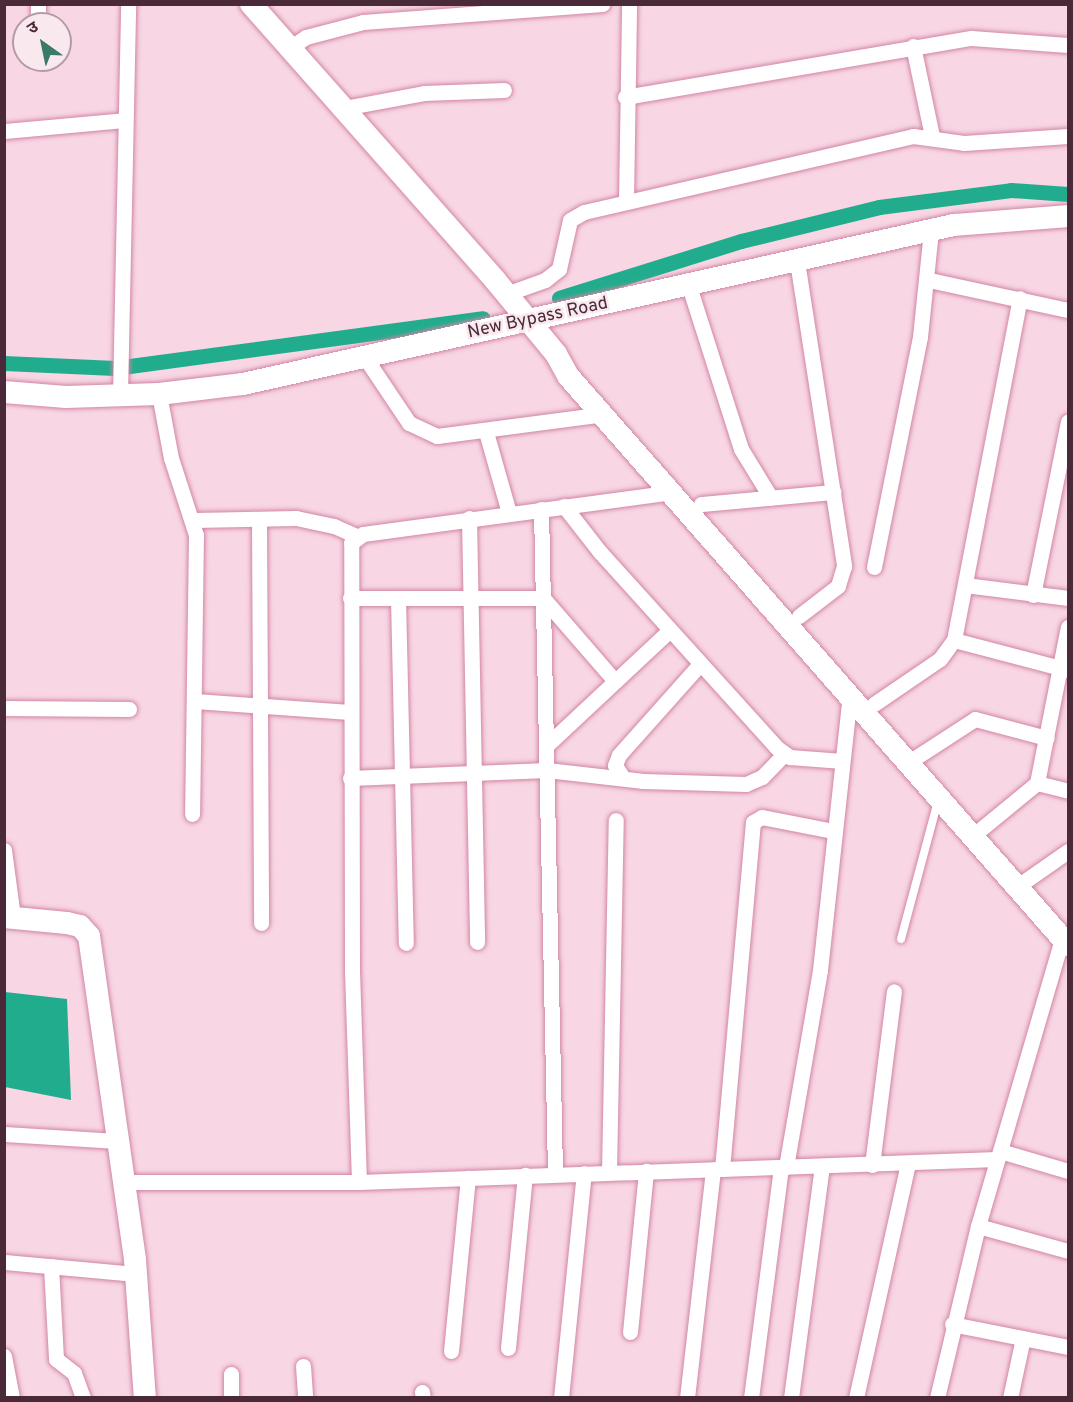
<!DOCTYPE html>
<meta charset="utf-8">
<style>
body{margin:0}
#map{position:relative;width:1073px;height:1402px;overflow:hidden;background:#f8d6e3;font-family:Overpass,"Noto Sans Devanagari",sans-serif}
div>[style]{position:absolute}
.water>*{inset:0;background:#21ad8d}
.canal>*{height:15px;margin:-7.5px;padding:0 7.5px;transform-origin:7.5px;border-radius:7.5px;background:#21ad8d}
.roads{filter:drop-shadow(0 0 2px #d285a6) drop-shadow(0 0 2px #d285a6)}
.lane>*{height:8px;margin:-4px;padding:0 4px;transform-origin:4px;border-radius:4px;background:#fff}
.street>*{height:15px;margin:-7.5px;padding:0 7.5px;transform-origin:7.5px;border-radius:7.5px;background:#fff}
.secondary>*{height:22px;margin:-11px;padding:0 11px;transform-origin:11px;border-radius:11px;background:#fff}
span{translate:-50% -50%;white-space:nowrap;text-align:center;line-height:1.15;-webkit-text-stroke:5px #fae8ef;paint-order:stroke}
.street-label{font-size:18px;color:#4a2a38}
.frame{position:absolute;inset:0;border:6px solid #4a2a38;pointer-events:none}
.north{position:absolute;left:12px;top:12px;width:60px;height:60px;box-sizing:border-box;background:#fae8ef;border:2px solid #b49ca6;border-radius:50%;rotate:327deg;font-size:16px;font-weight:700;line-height:24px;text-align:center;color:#4a2a38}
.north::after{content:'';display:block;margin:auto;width:21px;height:27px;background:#3a7a68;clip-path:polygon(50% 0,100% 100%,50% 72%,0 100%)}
</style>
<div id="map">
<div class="water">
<i style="clip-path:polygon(5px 992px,67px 999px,71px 1100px,5px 1087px)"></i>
</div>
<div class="canal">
<i style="left:559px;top:298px;width:191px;rotate:-17.4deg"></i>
<i style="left:741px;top:241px;width:142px;rotate:-13.8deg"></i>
<i style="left:879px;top:207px;width:133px;rotate:-7.3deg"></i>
<i style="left:1011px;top:190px;width:57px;rotate:4deg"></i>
<i style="left:4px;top:363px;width:111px;rotate:2.6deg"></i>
<i style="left:115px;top:368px;width:371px;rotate:-7.7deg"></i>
</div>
<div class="roads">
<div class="lane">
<i style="left:901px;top:939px;width:143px;rotate:-75deg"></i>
</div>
<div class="street">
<i style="left:38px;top:4px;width:17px;rotate:90deg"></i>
<i style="left:913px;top:46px;width:92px;rotate:78.1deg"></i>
<i style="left:290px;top:48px;width:19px;rotate:-35deg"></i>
<i style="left:306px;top:37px;width:59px;rotate:-14.7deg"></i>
<i style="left:363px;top:22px;width:240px;rotate:-4.3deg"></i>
<i style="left:625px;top:97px;width:351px;rotate:-9.7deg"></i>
<i style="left:971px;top:38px;width:97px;rotate:4.1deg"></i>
<i style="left:344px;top:108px;width:81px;rotate:-10.6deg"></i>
<i style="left:424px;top:93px;width:80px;rotate:-2.1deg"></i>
<i style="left:4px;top:131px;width:121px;rotate:-5.2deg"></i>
<i style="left:626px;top:202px;width:198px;rotate:-89.1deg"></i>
<i style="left:797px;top:261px;width:309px;rotate:81.2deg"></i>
<i style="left:844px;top:566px;width:21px;rotate:107deg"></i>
<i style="left:838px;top:586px;width:49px;rotate:142.4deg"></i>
<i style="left:929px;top:280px;width:142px;rotate:12.2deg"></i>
<i style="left:689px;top:286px;width:171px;rotate:72.3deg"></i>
<i style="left:741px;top:449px;width:57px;rotate:58.5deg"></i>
<i style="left:506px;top:294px;width:41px;rotate:-19.7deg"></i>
<i style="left:545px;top:280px;width:18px;rotate:-38deg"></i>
<i style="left:559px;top:269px;width:50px;rotate:-77.3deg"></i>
<i style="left:570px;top:220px;width:16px;rotate:-30deg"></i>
<i style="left:584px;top:212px;width:338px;rotate:-13deg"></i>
<i style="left:913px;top:136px;width:51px;rotate:7.8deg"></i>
<i style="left:964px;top:143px;width:104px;rotate:-3.9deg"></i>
<i style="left:364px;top:356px;width:81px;rotate:56.1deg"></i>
<i style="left:409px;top:423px;width:31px;rotate:25deg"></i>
<i style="left:437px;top:436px;width:167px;rotate:-7.5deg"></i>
<i style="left:159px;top:394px;width:65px;rotate:79.4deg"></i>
<i style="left:171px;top:458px;width:81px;rotate:72deg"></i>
<i style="left:196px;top:535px;width:279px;rotate:90.8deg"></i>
<i style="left:120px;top:395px;width:391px;rotate:-88.8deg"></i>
<i style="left:486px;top:432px;width:84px;rotate:74.1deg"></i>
<i style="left:701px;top:504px;width:133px;rotate:-5.2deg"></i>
<i style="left:564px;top:506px;width:58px;rotate:52deg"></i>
<i style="left:600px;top:552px;width:264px;rotate:47.9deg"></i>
<i style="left:777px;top:748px;width:16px;rotate:35deg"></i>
<i style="left:790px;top:757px;width:52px;rotate:4.4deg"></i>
<i style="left:541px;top:509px;width:665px;rotate:88.79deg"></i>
<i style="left:469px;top:518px;width:424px;rotate:88.9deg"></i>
<i style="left:259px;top:519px;width:404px;rotate:89.7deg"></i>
<i style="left:194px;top:520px;width:102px;rotate:-1.1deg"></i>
<i style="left:296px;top:518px;width:39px;rotate:12deg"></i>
<i style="left:334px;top:526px;width:24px;rotate:24deg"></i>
<i style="left:874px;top:567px;width:235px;rotate:-78.7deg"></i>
<i style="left:920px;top:337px;width:108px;rotate:-84.1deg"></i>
<i style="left:965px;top:585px;width:104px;rotate:7.2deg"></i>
<i style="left:1033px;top:595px;width:177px;rotate:-78.6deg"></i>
<i style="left:350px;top:598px;width:193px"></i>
<i style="left:543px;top:598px;width:110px;rotate:49.1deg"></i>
<i style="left:398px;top:598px;width:345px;rotate:88.7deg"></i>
<i style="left:954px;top:640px;width:118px;rotate:14.7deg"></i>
<i style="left:195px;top:701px;width:155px;rotate:4.1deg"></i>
<i style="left:874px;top:704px;width:80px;rotate:-34.3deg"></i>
<i style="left:940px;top:659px;width:24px;rotate:-54deg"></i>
<i style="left:954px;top:640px;width:348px;rotate:-79.1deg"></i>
<i style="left:4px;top:708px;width:125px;rotate:0.5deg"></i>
<i style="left:547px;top:745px;width:168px;rotate:-43.1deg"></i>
<i style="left:918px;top:756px;width:68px;rotate:-33deg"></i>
<i style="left:975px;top:719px;width:74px;rotate:14.8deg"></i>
<i style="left:350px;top:778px;width:197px;rotate:-2.3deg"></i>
<i style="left:547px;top:770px;width:97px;rotate:6.5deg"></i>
<i style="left:643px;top:781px;width:103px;rotate:1.7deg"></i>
<i style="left:746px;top:784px;width:17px;rotate:-24deg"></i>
<i style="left:762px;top:777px;width:32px;rotate:-46deg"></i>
<i style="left:623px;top:778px;width:15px;rotate:-122deg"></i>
<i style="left:615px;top:765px;width:11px;rotate:-68deg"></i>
<i style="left:619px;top:755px;width:122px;rotate:-48.3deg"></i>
<i style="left:1037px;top:783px;width:32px;rotate:14deg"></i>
<i style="left:981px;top:829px;width:72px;rotate:-39.4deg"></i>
<i style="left:1037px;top:783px;width:159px;rotate:-78.8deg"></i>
<i style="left:4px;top:850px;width:68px;rotate:82.3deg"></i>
<i style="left:1025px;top:881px;width:52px;rotate:-34.9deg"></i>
<i style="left:4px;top:1134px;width:114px;rotate:3.5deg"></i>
<i style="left:1000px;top:1151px;width:71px;rotate:16.4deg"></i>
<i style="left:872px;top:1165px;width:175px;rotate:-82.8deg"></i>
<i style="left:786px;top:1167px;width:200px;rotate:-80.2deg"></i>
<i style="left:820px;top:970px;width:278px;rotate:-83.8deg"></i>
<i style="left:722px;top:1169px;width:348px;rotate:-84.9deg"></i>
<i style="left:753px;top:822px;width:10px;rotate:-29deg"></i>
<i style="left:762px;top:817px;width:72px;rotate:11.2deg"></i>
<i style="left:609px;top:1172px;width:352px;rotate:-88.9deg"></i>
<i style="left:123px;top:1182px;width:236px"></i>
<i style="left:359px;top:1182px;width:638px;rotate:-2.06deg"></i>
<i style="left:359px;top:1182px;width:208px;rotate:-91.9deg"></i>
<i style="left:352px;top:974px;width:431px;rotate:-90.1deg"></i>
<i style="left:351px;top:543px;width:15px;rotate:-37deg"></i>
<i style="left:363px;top:534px;width:312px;rotate:-7.7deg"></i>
<i style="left:978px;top:1226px;width:93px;rotate:15.5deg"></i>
<i style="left:4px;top:1262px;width:133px;rotate:5.2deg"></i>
<i style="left:51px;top:1266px;width:93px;rotate:86.9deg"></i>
<i style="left:56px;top:1359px;width:23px;rotate:38deg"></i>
<i style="left:74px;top:1373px;width:27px;rotate:70deg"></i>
<i style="left:952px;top:1324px;width:118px;rotate:11.2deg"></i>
<i style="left:630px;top:1332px;width:162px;rotate:-84.3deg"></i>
<i style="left:508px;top:1348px;width:174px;rotate:-84.4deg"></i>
<i style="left:451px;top:1351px;width:174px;rotate:-84.4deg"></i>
<i style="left:4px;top:1356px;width:43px;rotate:79.2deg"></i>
<i style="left:303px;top:1366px;width:32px;rotate:86deg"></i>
<i style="left:231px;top:1374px;width:24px;rotate:90deg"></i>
<i style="left:422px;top:1392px;width:6px;rotate:81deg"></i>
<i style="left:561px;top:1398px;width:226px;rotate:-84.2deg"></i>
<i style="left:687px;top:1398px;width:230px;rotate:-83.5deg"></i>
<i style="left:751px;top:1398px;width:232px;rotate:-82.6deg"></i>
<i style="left:791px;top:1398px;width:234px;rotate:-82.4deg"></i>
<i style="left:856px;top:1398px;width:240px;rotate:-77.5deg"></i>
<i style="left:937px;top:1398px;width:177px;rotate:-76.6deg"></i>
<i style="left:978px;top:1226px;width:300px;rotate:-73.7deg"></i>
<i style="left:1010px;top:1398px;width:61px;rotate:-77.8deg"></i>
</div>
<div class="secondary">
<i style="left:251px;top:4px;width:368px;rotate:48.5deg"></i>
<i style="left:495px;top:280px;width:96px;rotate:50.5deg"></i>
<i style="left:556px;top:354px;width:26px;rotate:61deg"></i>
<i style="left:569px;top:377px;width:756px;rotate:48.7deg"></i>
<i style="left:4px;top:392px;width:62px;rotate:4.6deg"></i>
<i style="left:66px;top:397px;width:93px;rotate:-1.8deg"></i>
<i style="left:159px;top:394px;width:85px;rotate:-6.8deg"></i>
<i style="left:243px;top:384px;width:729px;rotate:-12.61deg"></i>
<i style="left:954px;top:225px;width:114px;rotate:-4.5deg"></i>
<i style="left:4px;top:917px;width:63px;rotate:5.4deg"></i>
<i style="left:67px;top:923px;width:13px;rotate:13deg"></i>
<i style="left:80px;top:926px;width:13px;rotate:48deg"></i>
<i style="left:89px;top:936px;width:327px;rotate:81.9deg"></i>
<i style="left:135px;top:1260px;width:138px;rotate:85.9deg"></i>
</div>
</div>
<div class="street-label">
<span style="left:538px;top:319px;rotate:-12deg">New Bypass Road</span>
</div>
<div class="frame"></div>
<div class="north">उ</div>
</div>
